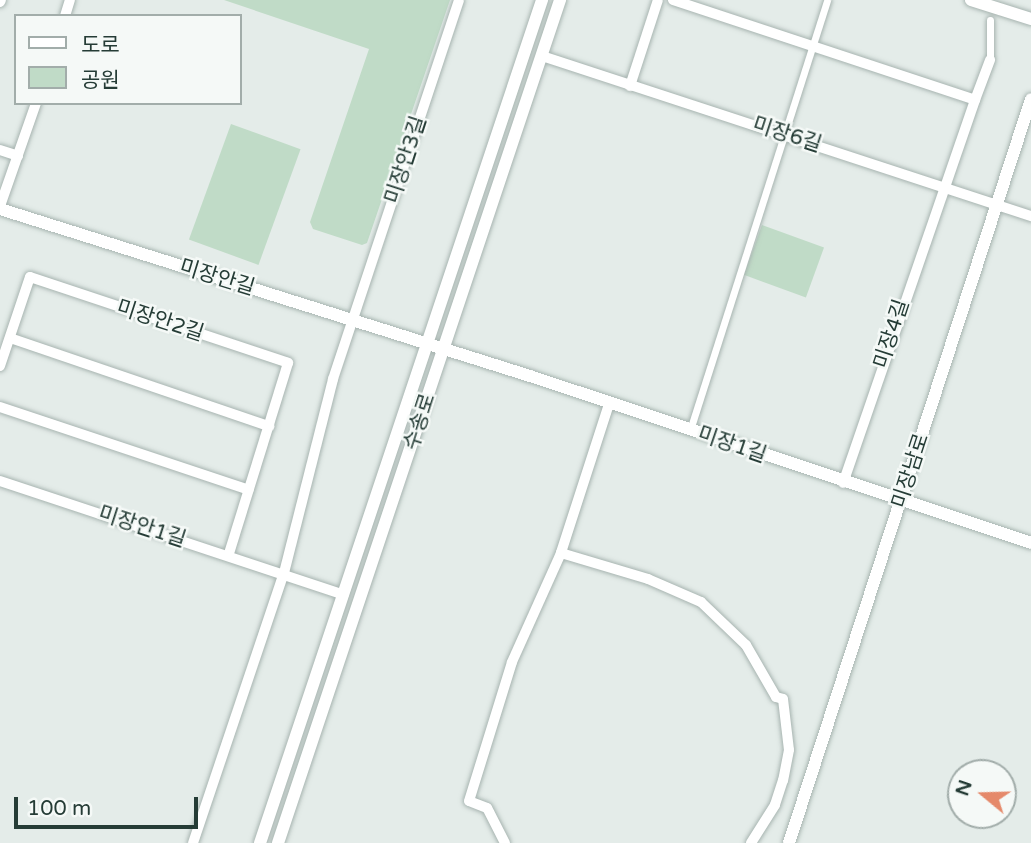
<!DOCTYPE html>
<meta charset="utf-8">
<style>
body{margin:0}
#map{position:relative;width:1031px;height:843px;overflow:hidden;background:#e4ece9;font-family:"Varela Round","Noto Sans KR",sans-serif}
div>[style]{position:absolute}
.green>*{inset:0;background:#c0dbc7;transform-origin:0 0}
.roads{filter:drop-shadow(0 0 2px #a7b4b0) drop-shadow(0 0 2px #a7b4b0)}
.pedestrian>*{height:7px;margin:-3.5px;padding:0 3.5px;transform-origin:3.5px;border-radius:3.5px;background:#fff}
.minor>*{height:10px;margin:-5px;padding:0 5px;transform-origin:5px;border-radius:5px;background:#fff}
.tertiary>*{height:12px;margin:-6px;padding:0 6px;transform-origin:6px;border-radius:6px;background:#fff}
span{translate:-50% -50%;white-space:nowrap;text-align:center;line-height:1.15;-webkit-text-stroke:5px #f5f9f7;paint-order:stroke}
.street-label{font-size:21px;color:#253c36}
.legend{position:absolute;left:14px;top:14px;width:228px;height:91px;box-sizing:border-box;background:#f5f9f7;border:2px solid #a2adaa;margin:0;padding:9px 12px;list-style:none;font-size:21px;color:#253c36}
.legend li{display:flex;align-items:center;gap:14px;height:35px}
.legend b{width:35px;border:2px solid #a2adaa}
.north{position:absolute;left:947px;top:759px;width:70px;height:70px;box-sizing:border-box;background:#f5f9f7;border:2px solid #a2adaa;border-radius:50%;rotate:289deg;font-size:19px;font-weight:700;line-height:28px;text-align:center;color:#253c36}
.north::after{content:'';display:block;margin:auto;width:24px;height:32px;background:#e5896a;clip-path:polygon(50% 0,100% 100%,50% 72%,0 100%)}
.scale{position:absolute;left:14px;top:797px;width:184px;height:32px;box-sizing:border-box;border:4px solid #253c36;border-top:0;padding-left:9px;font-size:21px;line-height:24px;white-space:nowrap;color:#253c36;-webkit-text-stroke:5px #f5f9f7;paint-order:stroke}
</style>
<div id="map">
<div class="green">
<i style="clip-path:polygon(224px 0,450px 0,367px 243px,362px 245px,313px 229px,310px 222px,369px 49px)"></i>
<i style="left:231px;top:124px;width:74px;height:123px;rotate:20deg"></i>
<i style="left:762px;top:225px;width:66px;height:53px;rotate:20deg"></i>
</div>
<div class="roads">
<div class="pedestrian">
<i style="left:990px;top:20px;width:40px;rotate:90deg"></i>
<i style="left:690px;top:430px;width:451px;rotate:-72.3deg"></i>
</div>
<div class="minor">
<i style="left:673px;top:0;width:318px;rotate:18.3deg"></i>
<i style="left:975px;top:100px;width:405px;rotate:109deg"></i>
<i style="left:0;top:2px;width:2px;rotate:-63deg"></i>
<i style="left:65px;top:16px;width:17px;rotate:-73deg"></i>
<i style="left:542px;top:56px;width:515px;rotate:18.12deg"></i>
<i style="left:630px;top:86px;width:90px;rotate:-72deg"></i>
<i style="left:975px;top:100px;width:43px;rotate:-69.4deg"></i>
<i style="left:0;top:150px;width:19px;rotate:18deg"></i>
<i style="left:0;top:206px;width:109px;rotate:-70.7deg"></i>
<i style="left:10px;top:338px;width:274px;rotate:18.8deg"></i>
<i style="left:0;top:366px;width:94px;rotate:-71.4deg"></i>
<i style="left:30px;top:277px;width:272px;rotate:18.4deg"></i>
<i style="left:288px;top:363px;width:200px;rotate:107.2deg"></i>
<i style="left:609px;top:404px;width:157px;rotate:107.9deg"></i>
<i style="left:561px;top:553px;width:91px;rotate:16.6deg"></i>
<i style="left:648px;top:579px;width:58px;rotate:23.5deg"></i>
<i style="left:701px;top:602px;width:62px;rotate:43.7deg"></i>
<i style="left:746px;top:645px;width:60px;rotate:60deg"></i>
<i style="left:776px;top:697px;width:7px;rotate:16deg"></i>
<i style="left:783px;top:699px;width:51px;rotate:83.3deg"></i>
<i style="left:789px;top:750px;width:31px;rotate:101deg"></i>
<i style="left:783px;top:780px;width:26px;rotate:108deg"></i>
<i style="left:775px;top:805px;width:45px;rotate:122.3deg"></i>
<i style="left:0;top:407px;width:262px;rotate:18.4deg"></i>
<i style="left:0;top:481px;width:362px;rotate:18.3deg"></i>
<i style="left:193px;top:843px;width:285px;rotate:-71.4deg"></i>
<i style="left:284px;top:573px;width:200px;rotate:-75.8deg"></i>
<i style="left:333px;top:379px;width:399px;rotate:-71.6deg"></i>
<i style="left:505px;top:843px;width:39px;rotate:-117deg"></i>
<i style="left:487px;top:808px;width:19px;rotate:-159deg"></i>
<i style="left:469px;top:801px;width:145px;rotate:-72.8deg"></i>
<i style="left:512px;top:662px;width:120px;rotate:-65.8deg"></i>
</div>
<div class="tertiary">
<i style="left:971px;top:0;width:63px;rotate:17.6deg"></i>
<i style="left:0;top:209px;width:556px;rotate:17.49deg"></i>
<i style="left:530px;top:376px;width:528px;rotate:18.43deg"></i>
<i style="left:260px;top:843px;width:889px;rotate:-71.5deg"></i>
<i style="left:278px;top:843px;width:889px;rotate:-71.5deg"></i>
<i style="left:789px;top:843px;width:782px;rotate:-71.98deg"></i>
</div>
</div>
<div class="street-label">
<span style="left:787px;top:135px;rotate:18deg">미장6길</span>
<span style="left:406px;top:160px;rotate:-72deg">미장안3길</span>
<span style="left:217px;top:278px;rotate:17deg">미장안길</span>
<span style="left:160px;top:321px;rotate:18deg">미장안2길</span>
<span style="left:892px;top:334px;rotate:-72deg">미장4길</span>
<span style="left:420px;top:422px;rotate:-72deg">수송로</span>
<span style="left:732px;top:445px;rotate:19deg">미장1길</span>
<span style="left:911px;top:471px;rotate:-72deg">미장남로</span>
<span style="left:142px;top:527px;rotate:18deg">미장안1길</span>
</div>
<ul class="legend">
<li><b style="height:9px;background:#fff"></b>도로</li>
<li><b style="height:19px;background:#c0dbc7"></b>공원</li>
</ul>
<div class="north">N</div>
<div class="scale">100 m</div>
</div>
